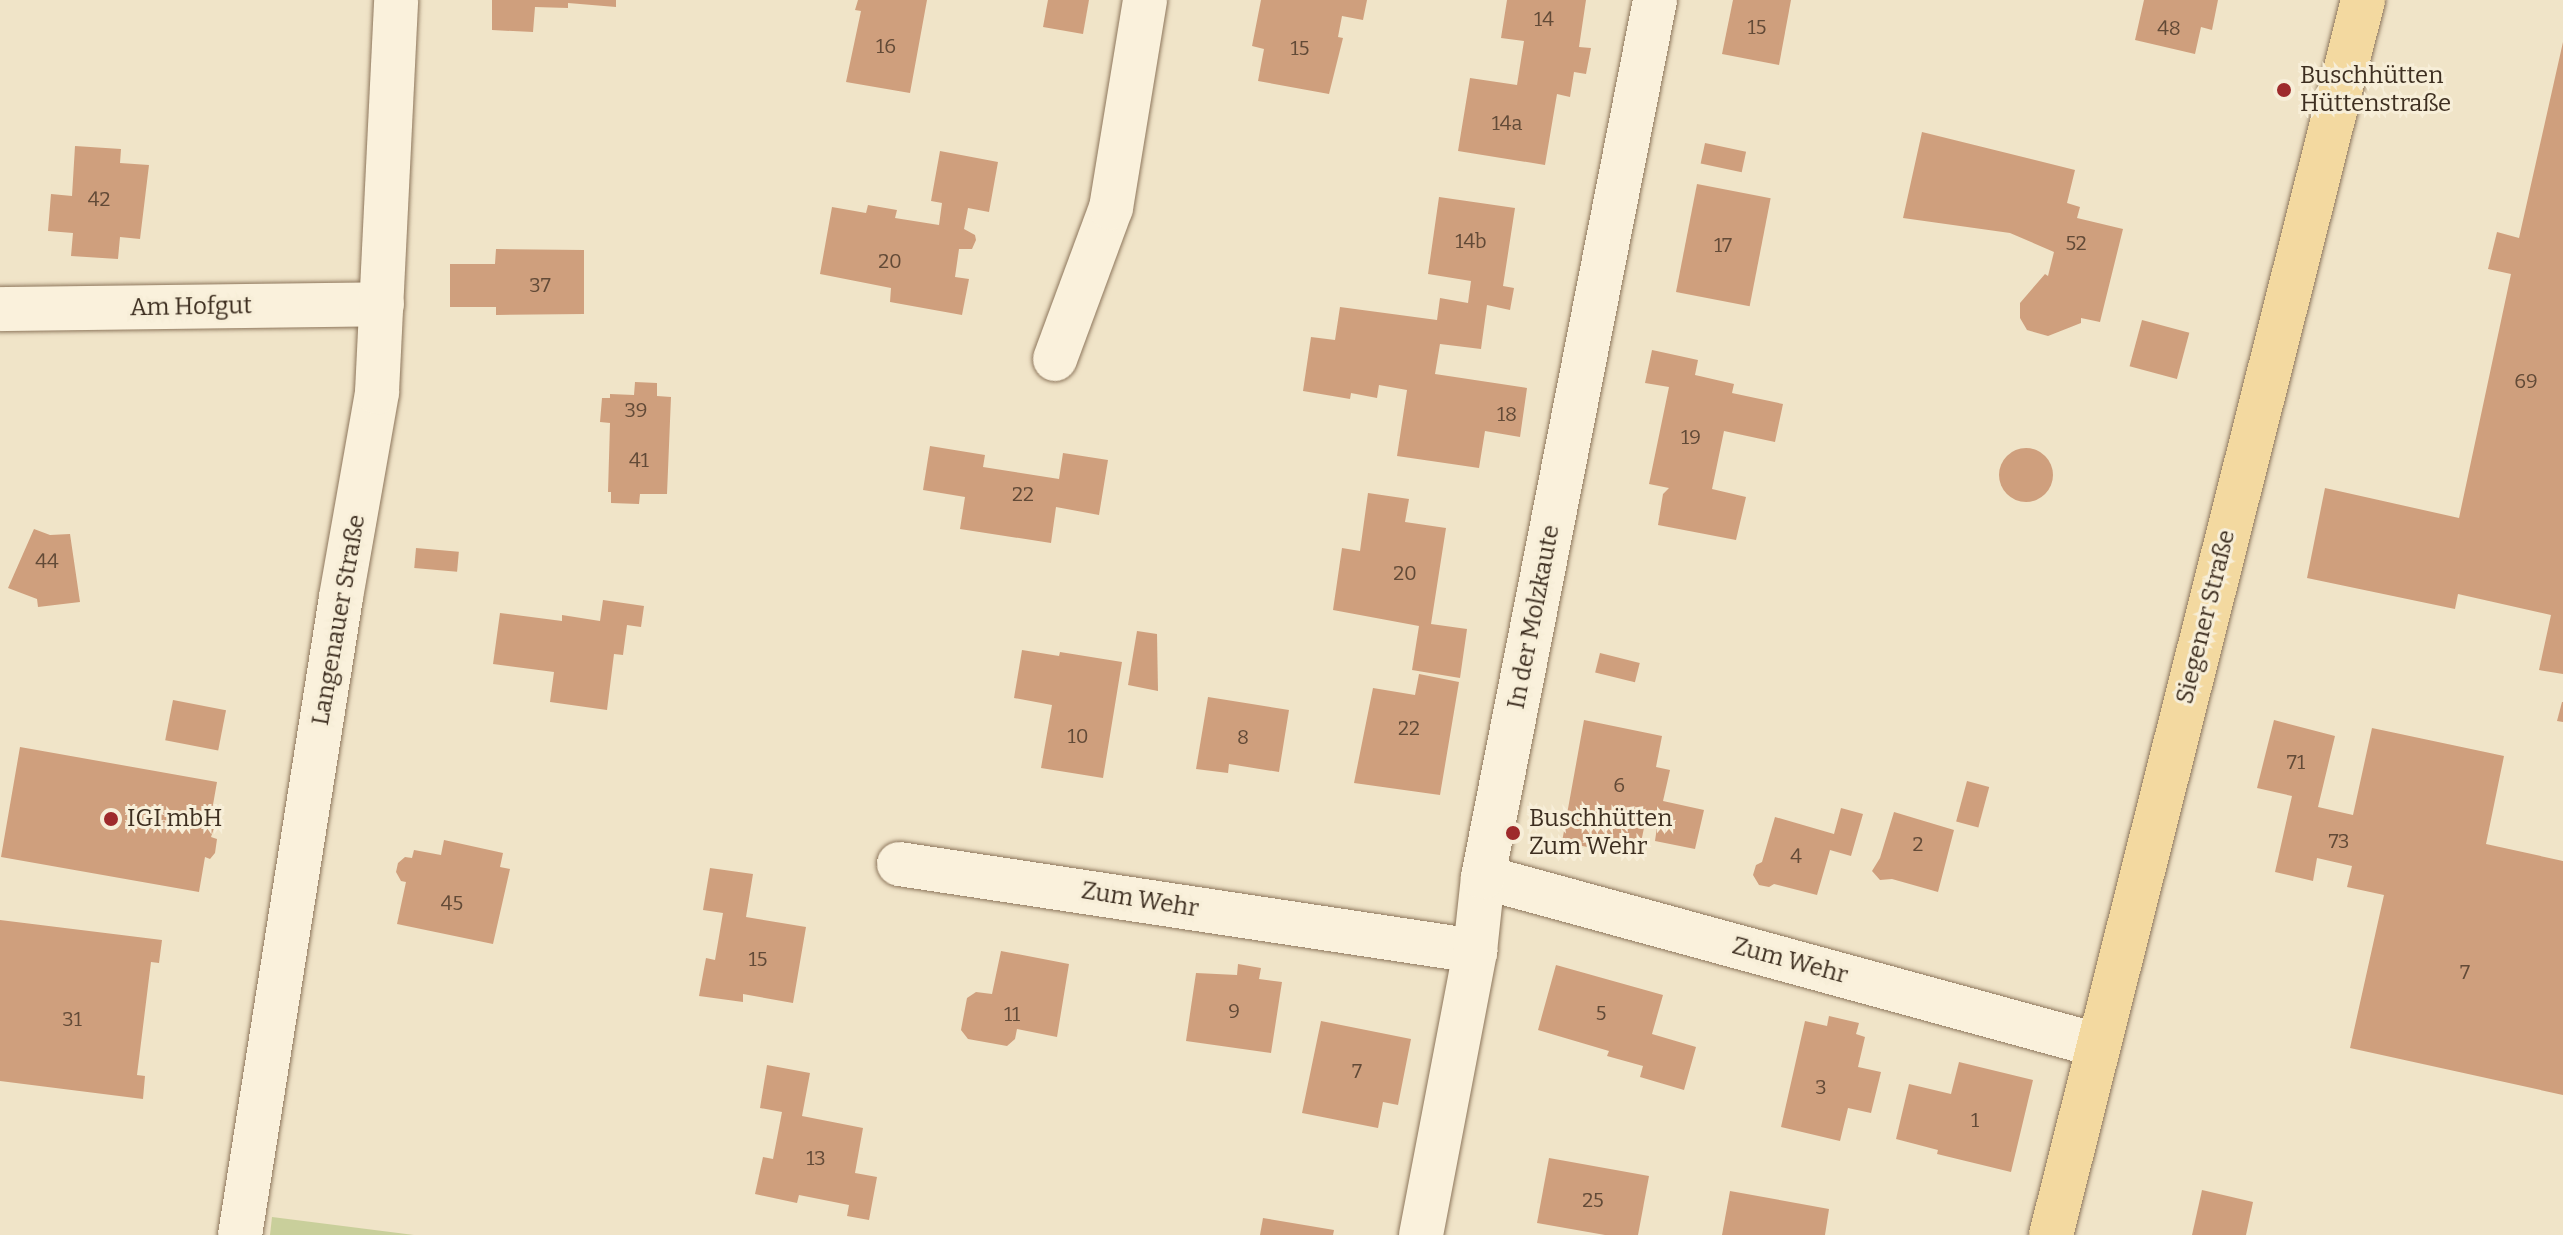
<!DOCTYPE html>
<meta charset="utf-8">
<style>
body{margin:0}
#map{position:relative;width:2563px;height:1235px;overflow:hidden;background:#f0e4c8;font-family:Bitter,serif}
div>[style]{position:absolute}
.green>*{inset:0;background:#c9cf9b}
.building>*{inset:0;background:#cf9f7d;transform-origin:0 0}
.round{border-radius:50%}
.roads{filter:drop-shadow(0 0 2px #8d765c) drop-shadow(0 0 2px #8d765c)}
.minor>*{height:44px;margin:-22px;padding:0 22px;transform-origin:22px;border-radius:22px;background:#faf1dc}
.major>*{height:44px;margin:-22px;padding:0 22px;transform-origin:22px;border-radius:22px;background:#f3d9a0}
.dots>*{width:22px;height:22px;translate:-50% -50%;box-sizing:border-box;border:4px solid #f7eed8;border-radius:50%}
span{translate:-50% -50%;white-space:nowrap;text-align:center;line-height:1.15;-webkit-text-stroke:6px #f7eed8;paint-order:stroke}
.number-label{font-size:20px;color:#624a37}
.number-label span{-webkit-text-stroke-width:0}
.poi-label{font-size:24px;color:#3d2e20}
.left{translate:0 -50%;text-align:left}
.street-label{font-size:24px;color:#3d2e20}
</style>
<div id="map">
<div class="green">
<i style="clip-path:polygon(272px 1217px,414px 1235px,270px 1235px)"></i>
</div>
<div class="building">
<i style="clip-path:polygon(492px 0,616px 0,616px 7px,568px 3px,568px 8px,535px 7px,533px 32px,492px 30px)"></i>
<i style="clip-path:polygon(858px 0,927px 0,910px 93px,846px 82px,861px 11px,855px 10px)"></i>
<i style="clip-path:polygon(1048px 0,1089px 0,1083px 34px,1043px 27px)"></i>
<i style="clip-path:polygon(1261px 0,1367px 0,1363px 20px,1342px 16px,1338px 37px,1343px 38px,1329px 94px,1258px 81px,1264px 49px,1252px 46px)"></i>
<i style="clip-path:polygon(1507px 0,1586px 0,1579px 47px,1591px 48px,1586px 74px,1574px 72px,1570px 97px,1557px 94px,1545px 165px,1458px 151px,1470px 78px,1517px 85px,1524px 41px,1501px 38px)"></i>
<i style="clip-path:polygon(1733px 0,1791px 0,1779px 65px,1722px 54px)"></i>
<i style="clip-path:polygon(2144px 0,2218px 0,2212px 30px,2201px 27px,2195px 54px,2135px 40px)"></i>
<i style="clip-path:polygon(2563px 42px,2563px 674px,2539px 670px,2551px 615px,2458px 594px,2455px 609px,2307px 578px,2325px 488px,2459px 518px,2511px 274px,2488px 269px,2497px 232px,2519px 238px)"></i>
<i style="clip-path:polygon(1922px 132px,2075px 170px,2067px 203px,2080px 207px,2077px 218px,2123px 229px,2100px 322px,2081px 318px,2081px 323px,2048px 336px,2027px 330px,2020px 318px,2020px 303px,2045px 274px,2048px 276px,2054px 252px,2010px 233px,1903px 218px)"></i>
<i style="left:1705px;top:143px;width:42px;height:21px;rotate:12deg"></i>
<i style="clip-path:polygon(75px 146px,121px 149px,120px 163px,149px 165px,140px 239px,120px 237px,118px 259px,71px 256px,73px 233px,48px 231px,51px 194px,72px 196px)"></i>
<i style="clip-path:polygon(940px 151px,998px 162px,989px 212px,968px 208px,964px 229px,975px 235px,976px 240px,972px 249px,959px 249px,955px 277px,969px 279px,962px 315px,890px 302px,891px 288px,820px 274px,832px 207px,866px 213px,868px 205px,897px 210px,895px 218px,939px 225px,942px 203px,931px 201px)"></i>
<i style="left:1697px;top:184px;width:75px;height:110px;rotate:11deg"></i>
<i style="clip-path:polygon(1439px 197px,1515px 208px,1503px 286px,1514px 288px,1510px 310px,1487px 305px,1481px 349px,1440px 344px,1435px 374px,1527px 388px,1520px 437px,1485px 431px,1479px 468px,1397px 456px,1407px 390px,1379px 385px,1377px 398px,1351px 393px,1350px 399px,1303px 391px,1311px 337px,1335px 340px,1340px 307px,1437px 320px,1440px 298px,1468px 303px,1471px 281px,1428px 274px)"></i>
<i style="clip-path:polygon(496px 249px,584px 250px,584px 314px,496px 315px,496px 307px,450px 307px,450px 264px,495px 264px)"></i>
<i style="left:2142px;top:320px;width:49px;height:48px;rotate:15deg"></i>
<i style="clip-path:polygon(1652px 350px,1698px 360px,1695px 375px,1734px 384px,1732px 393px,1783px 404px,1775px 442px,1724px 431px,1712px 489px,1746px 497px,1736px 540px,1658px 525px,1663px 494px,1669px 488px,1649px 484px,1669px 387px,1645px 383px)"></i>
<i style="clip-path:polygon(635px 382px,657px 383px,657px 396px,671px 397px,667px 494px,640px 494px,639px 504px,611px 503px,611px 492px,608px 492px,610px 423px,600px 422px,602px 398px,610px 398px,610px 394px,634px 395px)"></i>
<i style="clip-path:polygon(930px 446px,985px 455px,983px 467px,1059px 479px,1063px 453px,1108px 460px,1099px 515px,1056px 507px,1051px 543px,960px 529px,965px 497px,923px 490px)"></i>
<i class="round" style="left:1999px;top:448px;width:54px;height:54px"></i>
<i style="clip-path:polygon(1368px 493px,1409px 499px,1405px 522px,1446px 528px,1431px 624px,1467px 629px,1460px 678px,1412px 670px,1419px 626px,1333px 610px,1342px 548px,1360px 551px)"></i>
<i style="clip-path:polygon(34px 529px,50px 535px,70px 534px,80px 602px,38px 607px,37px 599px,8px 588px)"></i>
<i style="left:416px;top:548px;width:43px;height:20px;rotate:5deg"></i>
<i style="clip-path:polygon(603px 600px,644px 606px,641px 627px,627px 625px,623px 655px,614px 654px,607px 710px,550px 702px,554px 672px,493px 664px,500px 613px,562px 621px,562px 615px,600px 621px)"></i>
<i style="clip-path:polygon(1137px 631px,1157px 634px,1158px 691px,1128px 685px)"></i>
<i style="clip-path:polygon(1022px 650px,1059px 656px,1060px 652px,1122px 662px,1103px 778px,1041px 768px,1052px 705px,1014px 698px)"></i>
<i style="left:1600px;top:653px;width:41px;height:20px;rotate:14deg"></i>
<i style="clip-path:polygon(1419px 674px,1459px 682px,1440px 795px,1354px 783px,1373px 688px,1415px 695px)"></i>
<i style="clip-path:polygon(1208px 697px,1289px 710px,1279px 772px,1229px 764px,1228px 773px,1196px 769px)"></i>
<i style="left:173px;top:700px;width:54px;height:41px;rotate:11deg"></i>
<i style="clip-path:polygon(2562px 702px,2563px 702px,2563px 722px,2557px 721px)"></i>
<i style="clip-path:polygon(1584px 720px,1662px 736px,1656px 767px,1670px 770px,1663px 801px,1704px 810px,1695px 849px,1655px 841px,1657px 827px,1645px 823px,1638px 857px,1562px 842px)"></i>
<i style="clip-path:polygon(2274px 720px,2335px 736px,2318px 807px,2353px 815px,2372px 728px,2504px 756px,2486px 844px,2563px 861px,2563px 1095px,2350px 1048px,2384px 895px,2347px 887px,2352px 866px,2317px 858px,2313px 881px,2275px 872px,2292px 796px,2257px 788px)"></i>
<i style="clip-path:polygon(20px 747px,217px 782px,211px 816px,216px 822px,211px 837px,217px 839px,215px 853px,210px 859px,205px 857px,199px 892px,1px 857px)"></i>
<i style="left:1967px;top:781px;width:23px;height:42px;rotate:15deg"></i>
<i style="clip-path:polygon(1841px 808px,1863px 814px,1851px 856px,1830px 850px,1817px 895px,1774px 884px,1769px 887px,1759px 885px,1753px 875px,1756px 865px,1762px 862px,1775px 817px,1834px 834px)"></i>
<i style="clip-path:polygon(1894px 812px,1954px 830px,1938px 892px,1892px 879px,1880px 880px,1872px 871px,1880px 858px)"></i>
<i style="clip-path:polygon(444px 840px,503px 853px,500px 867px,510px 869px,493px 944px,397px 924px,406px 882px,401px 881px,396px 872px,398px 863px,405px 857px,412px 858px,414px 850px,441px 855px)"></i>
<i style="clip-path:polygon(710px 868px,753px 874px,746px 917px,806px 927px,793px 1003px,743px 994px,743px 1002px,699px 996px,706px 958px,715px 960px,723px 913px,703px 910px)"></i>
<i style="clip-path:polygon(0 920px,162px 940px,159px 963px,151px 962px,137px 1075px,145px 1076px,143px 1099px,0 1081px)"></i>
<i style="clip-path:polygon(1001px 951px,1069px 964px,1057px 1037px,1017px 1029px,1015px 1039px,1007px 1046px,968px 1039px,961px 1030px,967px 998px,976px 992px,992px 994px)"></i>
<i style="clip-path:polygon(1238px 964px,1261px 968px,1259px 979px,1282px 982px,1271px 1053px,1186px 1041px,1196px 973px,1237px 975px)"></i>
<i style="clip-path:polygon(1556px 965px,1663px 995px,1652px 1034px,1696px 1047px,1684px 1090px,1640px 1077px,1643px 1066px,1607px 1056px,1609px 1051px,1538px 1030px)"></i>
<i style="clip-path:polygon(1829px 1016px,1859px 1023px,1856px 1034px,1865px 1037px,1858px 1067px,1881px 1072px,1871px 1113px,1848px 1108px,1840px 1141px,1781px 1127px,1805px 1021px,1827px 1026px)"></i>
<i style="clip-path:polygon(1321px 1021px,1411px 1039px,1398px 1105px,1383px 1102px,1378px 1128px,1302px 1113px)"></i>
<i style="clip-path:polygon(1959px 1062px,2033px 1080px,2011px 1172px,1937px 1154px,1938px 1150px,1896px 1139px,1909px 1084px,1951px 1094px)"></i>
<i style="clip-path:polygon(767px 1065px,810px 1073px,802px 1116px,863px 1128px,855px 1173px,877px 1177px,869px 1220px,847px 1216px,849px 1205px,799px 1195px,797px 1203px,755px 1194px,763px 1157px,773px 1159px,782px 1112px,760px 1108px)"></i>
<i style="clip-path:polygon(1549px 1158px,1649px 1176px,1638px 1235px,1605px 1235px,1537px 1223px)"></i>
<i style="clip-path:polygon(2202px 1190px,2253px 1202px,2246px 1235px,2192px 1235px)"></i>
<i style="clip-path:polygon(1730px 1191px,1829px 1209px,1825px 1235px,1722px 1235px)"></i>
<i style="clip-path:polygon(1263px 1218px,1334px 1230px,1333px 1235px,1260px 1235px)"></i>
</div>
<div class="roads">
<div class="minor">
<i style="left:0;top:309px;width:382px;rotate:-0.7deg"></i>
<i style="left:1055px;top:359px;width:161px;rotate:-69.7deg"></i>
<i style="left:1111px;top:208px;width:211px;rotate:-80.7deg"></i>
<i style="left:899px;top:864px;width:583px;rotate:8.59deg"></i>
<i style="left:1483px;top:877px;width:637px;rotate:15.3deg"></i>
<i style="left:240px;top:1235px;width:646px;rotate:-81deg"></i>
<i style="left:341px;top:597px;width:208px;rotate:-80deg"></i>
<i style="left:377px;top:392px;width:392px;rotate:-87.2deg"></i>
<i style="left:1421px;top:1235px;width:289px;rotate:-79.2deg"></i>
<i style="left:1475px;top:951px;width:74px;rotate:-83.8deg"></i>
<i style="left:1483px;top:877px;width:894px;rotate:-78.9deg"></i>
</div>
<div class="major">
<i style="left:2051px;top:1235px;width:1274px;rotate:-75.82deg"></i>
</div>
</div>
<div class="dots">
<i style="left:2284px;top:90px;background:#9e2a2b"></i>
<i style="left:111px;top:819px;background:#9e2a2b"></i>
<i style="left:1513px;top:833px;background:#9e2a2b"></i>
</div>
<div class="number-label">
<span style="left:1544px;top:19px">14</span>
<span style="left:1757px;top:27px">15</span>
<span style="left:2169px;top:28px">48</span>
<span style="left:886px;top:46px">16</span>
<span style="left:1300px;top:48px">15</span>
<span style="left:1507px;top:123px">14a</span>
<span style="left:99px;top:199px">42</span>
<span style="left:1471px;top:241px">14b</span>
<span style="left:2076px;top:243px">52</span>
<span style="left:1723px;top:245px">17</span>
<span style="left:890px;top:261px">20</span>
<span style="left:540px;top:285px">37</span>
<span style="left:2526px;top:381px">69</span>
<span style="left:636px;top:410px">39</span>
<span style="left:1507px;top:414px">18</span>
<span style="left:1691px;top:437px">19</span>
<span style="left:639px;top:460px">41</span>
<span style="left:1023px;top:494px">22</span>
<span style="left:47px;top:561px">44</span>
<span style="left:1405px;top:573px">20</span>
<span style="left:1409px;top:728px">22</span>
<span style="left:1078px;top:736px">10</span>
<span style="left:1243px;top:737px">8</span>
<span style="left:2296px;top:762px">71</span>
<span style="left:1619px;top:785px">6</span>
<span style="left:2339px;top:841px">73</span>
<span style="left:1918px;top:844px">2</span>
<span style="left:1796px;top:856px">4</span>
<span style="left:452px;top:903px">45</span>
<span style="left:758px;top:959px">15</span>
<span style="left:2465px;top:972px">7</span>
<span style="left:1234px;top:1011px">9</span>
<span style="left:1601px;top:1013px">5</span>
<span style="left:1012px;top:1014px">11</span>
<span style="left:72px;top:1019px">31</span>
<span style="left:1357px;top:1071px">7</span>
<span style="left:1821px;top:1087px">3</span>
<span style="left:1975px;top:1120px">1</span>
<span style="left:816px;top:1158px">13</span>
<span style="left:1593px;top:1200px">25</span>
</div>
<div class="poi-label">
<span class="left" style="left:2300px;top:90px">Buschhütten<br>Hüttenstraße</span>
<span class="left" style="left:127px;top:819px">IGI mbH</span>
<span class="left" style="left:1529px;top:833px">Buschhütten<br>Zum Wehr</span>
</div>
<div class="street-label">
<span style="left:191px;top:307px;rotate:-1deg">Am Hofgut</span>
<span style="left:1534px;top:617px;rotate:-79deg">In der Molzkaute</span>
<span style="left:2206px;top:617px;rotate:-76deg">Siegener Straße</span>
<span style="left:339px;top:620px;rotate:-80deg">Langenauer Straße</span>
<span style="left:1140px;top:900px;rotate:9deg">Zum Wehr</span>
<span style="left:1790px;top:961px;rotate:15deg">Zum Wehr</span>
</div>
</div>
